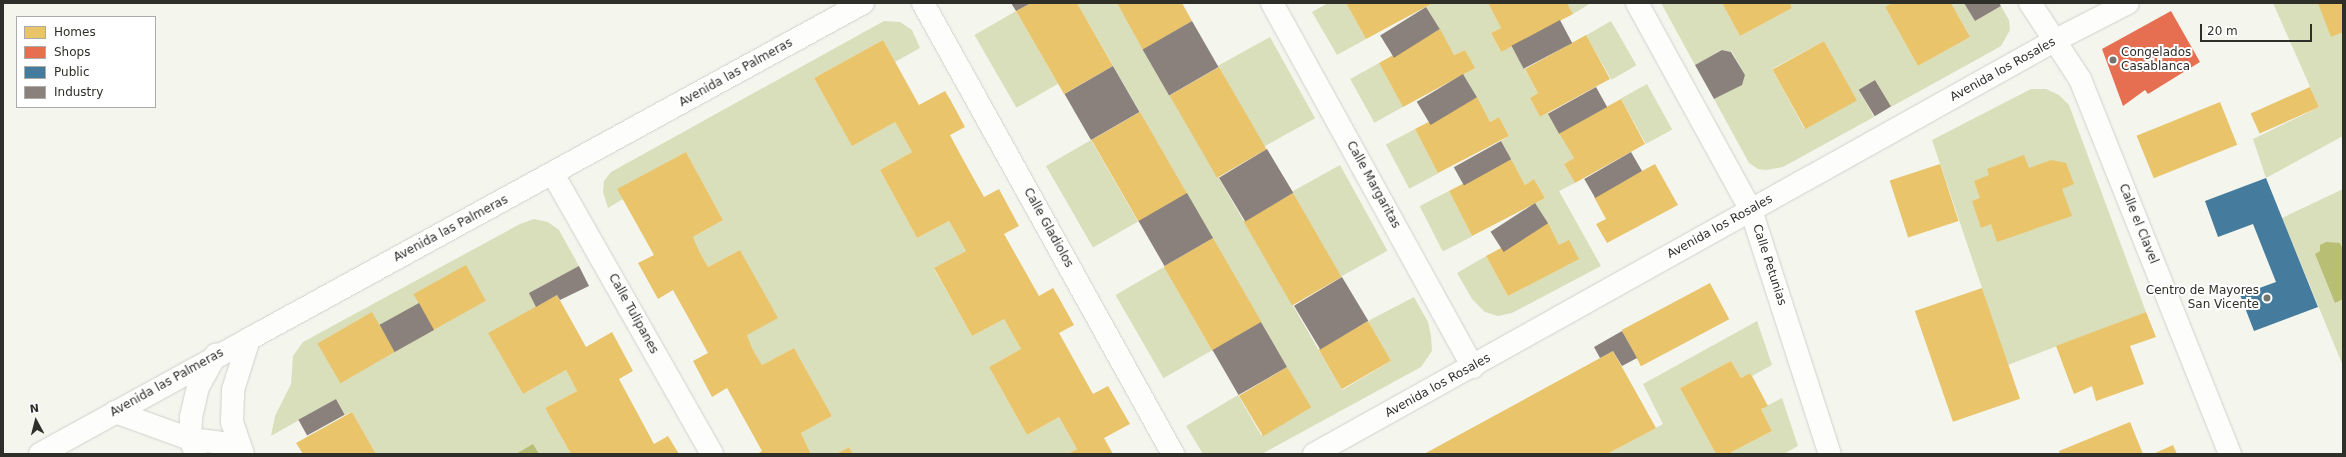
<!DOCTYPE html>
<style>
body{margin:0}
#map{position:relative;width:2346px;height:457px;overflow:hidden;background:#f4f6ee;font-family:"DejaVu Sans",sans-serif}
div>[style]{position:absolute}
.green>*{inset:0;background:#dadfbb;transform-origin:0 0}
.water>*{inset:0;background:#b8be74}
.homes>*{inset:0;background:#e9c46a;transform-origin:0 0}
.shops>*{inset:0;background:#e76f51}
.public>*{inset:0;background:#457b9d}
.industry>*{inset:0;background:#8a817c;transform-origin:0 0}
.roads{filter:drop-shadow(0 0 1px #cfd1ca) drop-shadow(0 0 1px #cfd1ca)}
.minor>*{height:22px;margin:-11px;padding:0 11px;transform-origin:11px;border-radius:11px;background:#fdfefc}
.tertiary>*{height:22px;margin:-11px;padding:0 11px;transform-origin:11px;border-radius:11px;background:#fdfefc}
.dots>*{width:11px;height:11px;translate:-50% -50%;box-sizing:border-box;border:2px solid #fff;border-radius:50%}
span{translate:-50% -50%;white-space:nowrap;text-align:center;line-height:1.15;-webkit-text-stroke:4px #fff;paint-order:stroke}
.poi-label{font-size:12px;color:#2e2f29}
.left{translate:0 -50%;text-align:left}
.right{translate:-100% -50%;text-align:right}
.street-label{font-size:12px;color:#2e2f29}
.frame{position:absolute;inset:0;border:4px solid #2e2f29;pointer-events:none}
.legend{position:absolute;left:16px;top:16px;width:140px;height:92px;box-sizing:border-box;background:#fff;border:1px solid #abaca9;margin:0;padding:5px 7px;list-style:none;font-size:12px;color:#2e2f29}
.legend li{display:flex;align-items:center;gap:8px;height:20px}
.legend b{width:20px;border:1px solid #abaca9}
.north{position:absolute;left:16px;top:401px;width:40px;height:40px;-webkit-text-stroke:3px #fff;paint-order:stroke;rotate:353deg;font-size:11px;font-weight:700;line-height:16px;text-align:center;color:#2e2f29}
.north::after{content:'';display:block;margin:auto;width:14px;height:18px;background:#2e2f29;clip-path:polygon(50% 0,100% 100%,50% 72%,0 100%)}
.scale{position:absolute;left:2200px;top:24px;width:112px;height:18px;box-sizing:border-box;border:2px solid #2e2f29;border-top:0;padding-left:5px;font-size:12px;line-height:14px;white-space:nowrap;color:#2e2f29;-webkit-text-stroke:3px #fff;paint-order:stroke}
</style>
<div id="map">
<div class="green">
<i style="clip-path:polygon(1077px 3px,1117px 3px,1342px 390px,1391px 361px,1368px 321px,1414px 297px,1428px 322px,1431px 336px,1432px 351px,1421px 367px,1262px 454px,1203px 454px,1186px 426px,1238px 395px,1261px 435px,1310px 407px)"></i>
<i style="clip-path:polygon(1328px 3px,1346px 3px,1366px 39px,1337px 55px,1312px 12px)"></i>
<i style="clip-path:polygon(1433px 3px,1488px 3px,1501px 28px,1491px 33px,1500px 51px,1512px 46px,1538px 93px,1530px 98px,1540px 117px,1548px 113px,1574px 158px,1564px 164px,1575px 183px,1559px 191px,1601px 266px,1512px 313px,1498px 316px,1485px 312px,1472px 299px,1457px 273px,1486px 256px,1508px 296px,1578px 259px,1559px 245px,1535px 203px,1545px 198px,1534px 179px,1525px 185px,1501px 141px,1509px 136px,1499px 117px,1490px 122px,1463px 74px,1474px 68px,1465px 50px,1454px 55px,1426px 7px)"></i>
<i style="clip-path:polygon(1567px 3px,1591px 3px,1573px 14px)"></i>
<i style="clip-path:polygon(evenodd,1661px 3px,1722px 3px,1740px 36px,1792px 8px,1790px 3px,1892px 3px,1885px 7px,1918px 66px,1970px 37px,1951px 3px,1965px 3px,1975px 21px,2001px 6px,2009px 20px,2010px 30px,2001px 46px,1994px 50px,1891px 107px,1875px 80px,1859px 90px,1874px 117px,1783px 167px,1766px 170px,1758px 169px,1749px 163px,1714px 99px,1742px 84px,1745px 75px,1732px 52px,1722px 50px,1695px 65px,1661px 3px,1824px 41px,1856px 100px,1804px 128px,1772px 69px,1824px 41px)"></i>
<i style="clip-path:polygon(2273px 3px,2343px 3px,2343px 136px,2266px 178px,2253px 139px,2319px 107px)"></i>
<i style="left:1016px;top:11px;width:84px;height:48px;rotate:60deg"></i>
<i style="clip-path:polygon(884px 21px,900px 22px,912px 30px,920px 48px,895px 62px,883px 40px,814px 78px,852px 145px,895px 122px,912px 152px,880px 170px,917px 238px,949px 221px,966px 251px,934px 269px,972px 336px,1004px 319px,1021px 349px,989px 367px,1027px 435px,1059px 417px,1077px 449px,1068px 454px,853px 454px,849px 447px,836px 454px,811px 454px,801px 433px,832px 416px,794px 348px,762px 365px,753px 350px,747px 335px,758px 283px,740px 250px,708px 267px,699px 251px,693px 237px,723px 220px,686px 152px,618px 189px,623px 199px,608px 208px,603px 192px,604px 181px,611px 172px)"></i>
<i style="left:1611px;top:21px;width:51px;height:29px;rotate:60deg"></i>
<i style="left:1270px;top:37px;width:93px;height:59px;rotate:61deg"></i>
<i style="left:1379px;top:63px;width:50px;height:33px;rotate:61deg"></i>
<i style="left:1647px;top:84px;width:52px;height:30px;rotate:61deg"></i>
<i style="clip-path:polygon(2031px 89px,2046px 89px,2059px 95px,2069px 105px,2146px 312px,2008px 365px,1932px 140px)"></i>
<i style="left:1415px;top:129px;width:50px;height:33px;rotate:62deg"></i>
<i style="left:1091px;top:140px;width:94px;height:52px;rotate:60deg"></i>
<i style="left:1340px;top:165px;width:98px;height:55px;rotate:61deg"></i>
<i style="clip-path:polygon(2343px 189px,2343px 366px,2282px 218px)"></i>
<i style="left:1449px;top:191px;width:51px;height:33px;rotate:63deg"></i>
<i style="clip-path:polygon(534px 219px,548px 222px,559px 230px,579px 266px,536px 307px,489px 333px,523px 394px,566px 370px,577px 391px,545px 408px,571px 454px,376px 454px,352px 412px,345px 415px,336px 399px,271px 436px,275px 416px,291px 384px,293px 356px,303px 342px,520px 224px)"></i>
<i style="left:1164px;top:267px;width:96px;height:56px;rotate:60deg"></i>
<i style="clip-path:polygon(1757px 321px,1772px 365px,1752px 376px,1750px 373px,1741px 378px,1731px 361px,1680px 388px,1716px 454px,1607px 454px,1663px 424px,1643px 384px)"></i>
<i style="clip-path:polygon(1782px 398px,1798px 446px,1784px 454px,1728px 454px,1772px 431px,1761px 409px)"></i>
</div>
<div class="water">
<i style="clip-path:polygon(2326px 242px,2340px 243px,2343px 250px,2343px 299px,2335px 303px,2315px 254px,2320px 251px,2320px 245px)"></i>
<i style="clip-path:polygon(533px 444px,539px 454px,516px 454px)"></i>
</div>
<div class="homes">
<i style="clip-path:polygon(1031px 3px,1077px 3px,1113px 66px,1064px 94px,1016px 11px)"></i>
<i style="clip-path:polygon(1117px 3px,1182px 3px,1192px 21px,1143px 50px)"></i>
<i style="clip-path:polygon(1346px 3px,1433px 3px,1366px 39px)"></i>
<i style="clip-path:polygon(1488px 3px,1567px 3px,1573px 14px,1501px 52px,1491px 33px,1501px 28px)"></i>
<i style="clip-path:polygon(1722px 3px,1790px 3px,1792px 8px,1740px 36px)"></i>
<i style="clip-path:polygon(1892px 3px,1951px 3px,1970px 37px,1918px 66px,1885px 7px)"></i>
<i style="clip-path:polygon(2318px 3px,2343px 3px,2343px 32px,2331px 37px)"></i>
<i style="clip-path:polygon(1440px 29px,1454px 55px,1465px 50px,1475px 68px,1403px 107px,1379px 63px)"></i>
<i style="clip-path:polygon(1586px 35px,1610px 79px,1540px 117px,1530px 98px,1538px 93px,1525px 69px)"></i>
<i style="clip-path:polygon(883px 40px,919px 105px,945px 91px,951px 101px,965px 127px,950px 135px,959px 152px,984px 197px,999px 189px,1019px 226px,1004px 234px,1039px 296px,1053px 288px,1059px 298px,1074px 325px,1059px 333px,1093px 394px,1108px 386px,1130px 424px,1104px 438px,1113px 454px,1068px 454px,1077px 449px,1059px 417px,1027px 435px,989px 367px,1021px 349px,1004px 319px,972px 336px,934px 268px,966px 251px,949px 221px,917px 238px,880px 170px,912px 152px,895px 122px,852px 146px,814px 78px)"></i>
<i style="left:1824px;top:41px;width:68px;height:59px;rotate:61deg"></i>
<i style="left:1219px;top:67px;width:95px;height:57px;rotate:60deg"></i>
<i style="left:2310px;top:87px;width:22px;height:65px;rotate:66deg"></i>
<i style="clip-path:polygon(1477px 97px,1490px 122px,1499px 117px,1509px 136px,1438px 173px,1415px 129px)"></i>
<i style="clip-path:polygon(1621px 99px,1645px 144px,1575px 183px,1564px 164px,1574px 158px,1559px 133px)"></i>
<i style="left:2220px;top:102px;width:46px;height:90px;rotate:68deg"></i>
<i style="left:1140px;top:112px;width:94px;height:56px;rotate:60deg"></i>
<i style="clip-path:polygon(686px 152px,723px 220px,693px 237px,699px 251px,708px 267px,740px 250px,778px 318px,747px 335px,753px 350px,762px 365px,794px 348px,832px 416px,801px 433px,811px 454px,757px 454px,762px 451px,727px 388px,712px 397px,693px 361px,708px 353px,673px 290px,658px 299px,638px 263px,654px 255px,617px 189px)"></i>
<i style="clip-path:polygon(2024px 155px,2029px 168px,2051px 160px,2066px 163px,2074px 184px,2062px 189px,2072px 216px,1997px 242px,1991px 224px,1981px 228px,1972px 201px,1980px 198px,1974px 181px,1989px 175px,1987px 169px)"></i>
<i style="clip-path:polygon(1511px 159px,1525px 185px,1534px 179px,1545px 198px,1472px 236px,1449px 191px)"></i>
<i style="clip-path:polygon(1655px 164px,1678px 205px,1607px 243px,1596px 224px,1606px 219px,1594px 197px)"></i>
<i style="left:1940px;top:164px;width:60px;height:53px;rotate:72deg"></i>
<i style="left:1293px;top:193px;width:97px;height:57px;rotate:60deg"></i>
<i style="clip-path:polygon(1548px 223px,1559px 245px,1569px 240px,1579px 259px,1508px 296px,1486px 256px)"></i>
<i style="left:1213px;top:238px;width:97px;height:57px;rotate:60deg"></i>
<i style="left:466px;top:265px;width:41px;height:60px;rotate:61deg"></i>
<i style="left:1710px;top:283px;width:41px;height:100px;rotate:62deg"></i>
<i style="left:1982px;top:288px;width:117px;height:71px;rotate:71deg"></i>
<i style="clip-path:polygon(557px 295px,586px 347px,612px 332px,633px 371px,619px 379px,654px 444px,668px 436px,679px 454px,571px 454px,545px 408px,577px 391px,566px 370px,523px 394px,488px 333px)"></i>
<i style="left:372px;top:312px;width:46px;height:63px;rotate:60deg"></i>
<i style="clip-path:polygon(2146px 312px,2156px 337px,2130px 346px,2144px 384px,2096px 401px,2092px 386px,2074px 394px,2056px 346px)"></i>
<i style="left:1368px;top:321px;width:46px;height:57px;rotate:60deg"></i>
<i style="clip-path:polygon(1613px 351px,1656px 428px,1607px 454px,1424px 454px)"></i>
<i style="clip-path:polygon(1731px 361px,1741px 378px,1750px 373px,1752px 376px,1768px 406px,1761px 409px,1772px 431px,1728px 454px,1716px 454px,1680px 388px)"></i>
<i style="left:1287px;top:367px;width:47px;height:56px;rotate:59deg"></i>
<i style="clip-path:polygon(352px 412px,376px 454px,303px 454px,296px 443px)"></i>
<i style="clip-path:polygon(2130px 422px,2143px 454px,2060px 454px,2059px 451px)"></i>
<i style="clip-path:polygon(2173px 445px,2177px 454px,2153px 454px)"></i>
<i style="clip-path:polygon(849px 447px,853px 454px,836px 454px)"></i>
</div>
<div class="shops">
<i style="clip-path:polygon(2171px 11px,2200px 62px,2148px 94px,2145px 90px,2123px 106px,2102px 49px)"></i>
</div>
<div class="public">
<i style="clip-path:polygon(2266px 178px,2318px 307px,2254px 331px,2240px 295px,2276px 282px,2253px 224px,2218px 237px,2205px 201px)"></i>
</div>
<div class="industry">
<i style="clip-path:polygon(1011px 3px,1031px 3px,1016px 11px)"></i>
<i style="clip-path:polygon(1964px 3px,1999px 3px,2001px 6px,1975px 21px)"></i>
<i style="left:1426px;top:7px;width:26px;height:54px;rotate:58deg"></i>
<i style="left:1560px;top:20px;width:26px;height:55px;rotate:62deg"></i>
<i style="left:1192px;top:21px;width:53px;height:57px;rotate:60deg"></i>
<i style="clip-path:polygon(1722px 50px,1731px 52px,1745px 75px,1742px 85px,1714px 99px,1695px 65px)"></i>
<i style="left:1113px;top:66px;width:53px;height:56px;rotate:60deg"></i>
<i style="left:1463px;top:74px;width:27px;height:54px;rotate:59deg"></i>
<i style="left:1875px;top:80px;width:31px;height:19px;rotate:59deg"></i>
<i style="left:1596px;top:87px;width:23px;height:55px;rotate:61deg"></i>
<i style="left:1501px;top:141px;width:21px;height:54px;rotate:61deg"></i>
<i style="left:1267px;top:149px;width:51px;height:56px;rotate:59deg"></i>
<i style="left:1631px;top:152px;width:22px;height:54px;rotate:60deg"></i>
<i style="left:1187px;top:193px;width:52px;height:56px;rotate:60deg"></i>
<i style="left:1535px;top:203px;width:24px;height:53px;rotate:57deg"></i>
<i style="clip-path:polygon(579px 266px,589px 286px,560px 300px,557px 295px,536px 307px,529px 293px)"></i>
<i style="left:1342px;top:277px;width:51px;height:56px;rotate:59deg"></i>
<i style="left:419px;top:303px;width:31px;height:45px;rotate:61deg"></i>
<i style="left:1261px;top:322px;width:52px;height:56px;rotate:60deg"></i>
<i style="clip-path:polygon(1622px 331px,1637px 358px,1622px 366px,1613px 351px,1600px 358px,1594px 347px)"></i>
<i style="left:336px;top:399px;width:18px;height:43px;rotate:61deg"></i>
</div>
<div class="roads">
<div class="minor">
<i style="left:923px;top:3px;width:516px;rotate:61deg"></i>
<i style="left:1272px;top:3px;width:416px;rotate:61.1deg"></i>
<i style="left:1637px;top:3px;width:236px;rotate:61.2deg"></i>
<i style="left:1751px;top:210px;width:256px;rotate:72.1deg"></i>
<i style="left:2030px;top:3px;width:91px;rotate:56.7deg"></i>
<i style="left:2080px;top:79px;width:404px;rotate:68.2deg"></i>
<i style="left:553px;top:174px;width:322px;rotate:60.4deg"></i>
<i style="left:115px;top:412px;width:80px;rotate:19.8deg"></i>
<i style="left:190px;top:439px;width:49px;rotate:7deg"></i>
<i style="left:40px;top:454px;width:239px;rotate:-28.8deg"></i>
<i style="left:1314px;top:454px;width:847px;rotate:-29.17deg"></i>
<i style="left:2054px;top:41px;width:83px;rotate:-27.2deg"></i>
</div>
<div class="tertiary">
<i style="left:196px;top:454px;width:16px;rotate:-112deg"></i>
<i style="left:190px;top:439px;width:22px;rotate:-87deg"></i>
<i style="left:191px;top:417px;width:31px;rotate:-77deg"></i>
<i style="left:198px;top:387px;width:37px;rotate:-61deg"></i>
<i style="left:243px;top:454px;width:34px;rotate:-109deg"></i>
<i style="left:232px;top:422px;width:32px;rotate:-88deg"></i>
<i style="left:233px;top:390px;width:53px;rotate:-72.6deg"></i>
<i style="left:249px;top:339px;width:700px;rotate:-28.69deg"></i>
</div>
</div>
<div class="dots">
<i style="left:2113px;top:60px;background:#73756e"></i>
<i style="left:2267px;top:298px;background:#73756e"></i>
</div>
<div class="poi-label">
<span class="left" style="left:2121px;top:60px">Congelados<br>Casablanca</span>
<span class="right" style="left:2259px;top:298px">Centro de Mayores<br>San Vicente</span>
</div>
<div class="street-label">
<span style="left:2003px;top:70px;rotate:-29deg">Avenida los Rosales</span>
<span style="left:736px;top:73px;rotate:-29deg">Avenida las Palmeras</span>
<span style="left:1373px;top:185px;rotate:61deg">Calle Margaritas</span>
<span style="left:2138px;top:224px;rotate:68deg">Calle el Clavel</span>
<span style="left:1720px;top:227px;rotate:-29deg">Avenida los Rosales</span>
<span style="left:1048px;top:228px;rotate:61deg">Calle Gladiolos</span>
<span style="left:451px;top:229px;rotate:-28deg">Avenida las Palmeras</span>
<span style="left:1769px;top:265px;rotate:72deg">Calle Petunias</span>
<span style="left:633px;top:314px;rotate:61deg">Calle Tulipanes</span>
<span style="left:167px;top:383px;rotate:-29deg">Avenida las Palmeras</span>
<span style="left:1438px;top:386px;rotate:-29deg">Avenida los Rosales</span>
</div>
<div class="frame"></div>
<ul class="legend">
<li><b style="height:11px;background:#e9c46a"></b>Homes</li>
<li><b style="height:11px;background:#e76f51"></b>Shops</li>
<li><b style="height:11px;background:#457b9d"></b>Public</li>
<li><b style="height:11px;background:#8a817c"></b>Industry</li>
</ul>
<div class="north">N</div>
<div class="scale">20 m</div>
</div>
